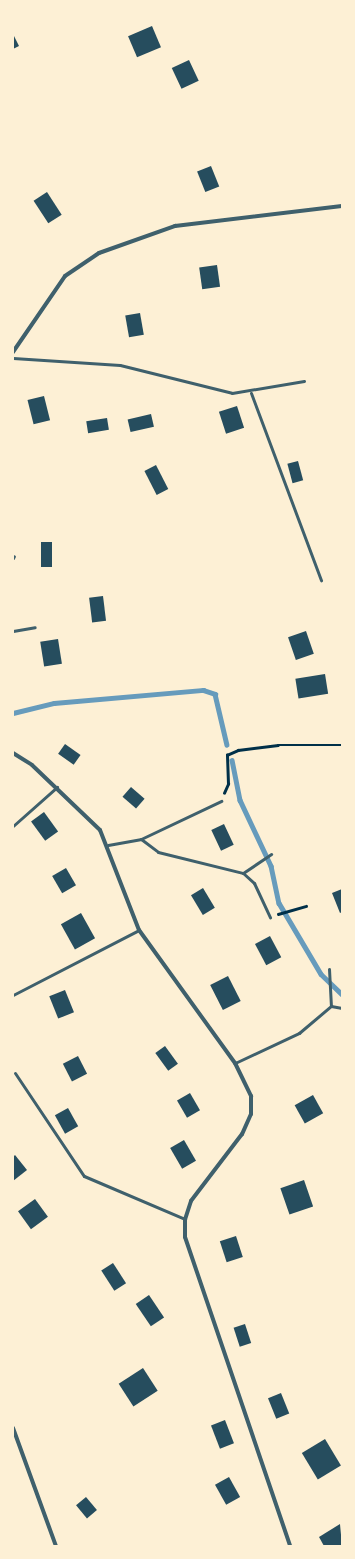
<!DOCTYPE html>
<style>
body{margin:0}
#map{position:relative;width:355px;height:1559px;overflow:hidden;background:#fdf0d5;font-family:"Alegreya Sans",sans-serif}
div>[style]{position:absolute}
.stream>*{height:4.5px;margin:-2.25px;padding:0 2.25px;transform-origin:2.25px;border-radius:2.25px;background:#669bbc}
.building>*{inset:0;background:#264d5e;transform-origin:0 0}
.path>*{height:2.5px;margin:-1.25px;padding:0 1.25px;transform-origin:1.25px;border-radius:1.25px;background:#003049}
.service>*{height:3px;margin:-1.5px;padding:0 1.5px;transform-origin:1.5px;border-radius:1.5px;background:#3f606c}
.minor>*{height:4px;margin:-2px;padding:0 2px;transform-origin:2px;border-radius:2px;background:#3f606c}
span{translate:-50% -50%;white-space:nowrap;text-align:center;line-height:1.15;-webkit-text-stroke:3px #fdf0d5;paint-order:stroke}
.frame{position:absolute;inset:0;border:14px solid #fdf0d5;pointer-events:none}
</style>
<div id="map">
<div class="stream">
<i style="left:13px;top:713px;width:42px;rotate:-13.7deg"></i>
<i style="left:54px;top:703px;width:150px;rotate:-5deg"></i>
<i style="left:203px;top:690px;width:13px;rotate:18deg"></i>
<i style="left:215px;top:694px;width:52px;rotate:76.8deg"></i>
<i style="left:232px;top:760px;width:41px;rotate:78.7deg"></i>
<i style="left:240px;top:800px;width:73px;rotate:64.8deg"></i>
<i style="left:271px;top:866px;width:38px;rotate:78deg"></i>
<i style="left:279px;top:903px;width:82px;rotate:59.4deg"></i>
<i style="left:321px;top:974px;width:29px;rotate:44deg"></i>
</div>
<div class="building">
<i style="left:152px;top:26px;width:23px;height:26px;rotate:67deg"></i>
<i style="clip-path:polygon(13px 34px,19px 46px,13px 49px)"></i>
<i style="left:189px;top:60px;width:23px;height:19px;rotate:65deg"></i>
<i style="left:211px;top:166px;width:22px;height:15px;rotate:68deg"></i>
<i style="left:47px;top:192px;width:27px;height:16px;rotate:57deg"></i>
<i style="left:217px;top:265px;width:22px;height:18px;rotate:82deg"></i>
<i style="left:140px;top:313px;width:22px;height:15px;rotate:80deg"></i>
<i style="left:44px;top:396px;width:25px;height:17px;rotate:76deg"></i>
<i style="left:237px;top:406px;width:23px;height:19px;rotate:72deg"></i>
<i style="left:151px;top:414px;width:13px;height:24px;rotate:77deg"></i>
<i style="left:107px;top:418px;width:12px;height:21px;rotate:81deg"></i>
<i style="left:298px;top:461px;width:20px;height:11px;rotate:75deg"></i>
<i style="left:156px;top:465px;width:27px;height:13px;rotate:63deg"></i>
<i style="left:41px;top:542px;width:11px;height:25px"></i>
<i style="left:103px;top:596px;width:25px;height:14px;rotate:83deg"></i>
<i style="left:306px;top:631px;width:24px;height:19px;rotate:71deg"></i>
<i style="left:58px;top:639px;width:25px;height:18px;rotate:81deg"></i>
<i style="left:325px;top:674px;width:20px;height:30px;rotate:81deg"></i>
<i style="left:65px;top:744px;width:19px;height:12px;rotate:35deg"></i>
<i style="left:131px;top:787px;width:18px;height:13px;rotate:41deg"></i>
<i style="left:44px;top:812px;width:24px;height:16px;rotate:54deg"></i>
<i style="left:224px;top:824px;width:23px;height:14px;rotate:65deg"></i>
<i style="left:66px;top:868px;width:20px;height:16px;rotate:60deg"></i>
<i style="left:203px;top:888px;width:23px;height:14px;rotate:59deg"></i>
<i style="clip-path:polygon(342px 889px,342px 912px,340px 913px,332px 893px)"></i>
<i style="left:81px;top:913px;width:29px;height:23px;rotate:61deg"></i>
<i style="left:270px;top:936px;width:24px;height:17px;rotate:62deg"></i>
<i style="left:228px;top:976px;width:28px;height:20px;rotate:63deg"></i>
<i style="left:65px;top:990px;width:24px;height:17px;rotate:68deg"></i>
<i style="left:165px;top:1046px;width:22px;height:12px;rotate:54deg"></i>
<i style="left:78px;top:1056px;width:20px;height:17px;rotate:63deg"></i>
<i style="left:190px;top:1093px;width:20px;height:15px;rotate:60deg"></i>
<i style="left:313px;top:1095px;width:21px;height:21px;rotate:61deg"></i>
<i style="left:68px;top:1108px;width:21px;height:15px;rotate:61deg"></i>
<i style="left:184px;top:1140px;width:24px;height:16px;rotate:60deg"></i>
<i style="clip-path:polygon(15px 1155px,27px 1170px,13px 1181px,13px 1157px)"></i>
<i style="left:304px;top:1180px;width:28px;height:25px;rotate:71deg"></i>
<i style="left:35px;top:1199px;width:22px;height:21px;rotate:54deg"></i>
<i style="left:236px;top:1236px;width:22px;height:17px;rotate:72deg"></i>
<i style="left:113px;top:1263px;width:24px;height:14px;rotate:57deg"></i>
<i style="left:149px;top:1295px;width:27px;height:16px;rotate:56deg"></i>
<i style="left:245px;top:1324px;width:20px;height:12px;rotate:72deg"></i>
<i style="left:143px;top:1368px;width:27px;height:29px;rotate:57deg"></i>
<i style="left:281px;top:1393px;width:22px;height:14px;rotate:68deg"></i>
<i style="left:225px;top:1420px;width:25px;height:15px;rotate:69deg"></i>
<i style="left:325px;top:1439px;width:31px;height:27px;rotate:59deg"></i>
<i style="left:229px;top:1477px;width:23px;height:16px;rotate:61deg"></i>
<i style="left:86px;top:1497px;width:17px;height:13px;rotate:50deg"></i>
<i style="clip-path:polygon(340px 1524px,342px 1546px,324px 1546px,319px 1537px)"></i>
</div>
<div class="path">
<i style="left:224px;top:793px;width:10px;rotate:-66deg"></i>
<i style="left:228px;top:784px;width:29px;rotate:-92deg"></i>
<i style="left:227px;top:755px;width:12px;rotate:-24deg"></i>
<i style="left:238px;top:750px;width:40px;rotate:-7.1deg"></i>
<i style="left:278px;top:745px;width:64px"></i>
<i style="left:278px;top:914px;width:29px;rotate:-16deg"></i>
</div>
<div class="service">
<i style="left:13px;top:358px;width:107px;rotate:3.7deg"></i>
<i style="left:120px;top:365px;width:115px;rotate:14deg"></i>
<i style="left:232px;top:393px;width:73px;rotate:-9.5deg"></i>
<i style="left:251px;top:393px;width:200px;rotate:69.5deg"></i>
<i style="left:13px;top:558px;width:2px;rotate:-63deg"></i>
<i style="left:13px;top:631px;width:22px;rotate:-10deg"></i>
<i style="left:13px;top:826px;width:59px;rotate:-41.6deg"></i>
<i style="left:141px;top:839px;width:89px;rotate:-25.4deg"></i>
<i style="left:108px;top:845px;width:34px;rotate:-10deg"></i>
<i style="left:141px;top:839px;width:21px;rotate:37deg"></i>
<i style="left:158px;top:852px;width:88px;rotate:13.9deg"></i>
<i style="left:243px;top:873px;width:15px;rotate:42deg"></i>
<i style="left:254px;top:883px;width:38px;rotate:65deg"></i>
<i style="left:243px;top:873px;width:34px;rotate:-34deg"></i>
<i style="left:329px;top:969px;width:37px;rotate:87deg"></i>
<i style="left:13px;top:995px;width:142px;rotate:-27.3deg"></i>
<i style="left:235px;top:1063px;width:71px;rotate:-25.1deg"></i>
<i style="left:299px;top:1033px;width:42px;rotate:-40.2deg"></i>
<i style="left:331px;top:1006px;width:11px;rotate:10deg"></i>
<i style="left:15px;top:1073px;width:124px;rotate:56.2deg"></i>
<i style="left:84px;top:1176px;width:110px;rotate:23.1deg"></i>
</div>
<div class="minor">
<i style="left:13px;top:352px;width:92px;rotate:-55.6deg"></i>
<i style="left:65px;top:276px;width:41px;rotate:-34.1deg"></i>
<i style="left:99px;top:253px;width:81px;rotate:-19.6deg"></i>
<i style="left:175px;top:226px;width:168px;rotate:-6.8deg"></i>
<i style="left:13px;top:753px;width:22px;rotate:32deg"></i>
<i style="left:32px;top:765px;width:94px;rotate:43.7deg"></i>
<i style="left:100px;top:830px;width:107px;rotate:68.7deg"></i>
<i style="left:139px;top:930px;width:164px;rotate:54.2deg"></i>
<i style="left:235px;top:1063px;width:37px;rotate:64deg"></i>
<i style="left:251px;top:1096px;width:18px;rotate:90deg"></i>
<i style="left:251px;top:1114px;width:22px;rotate:114deg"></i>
<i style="left:242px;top:1134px;width:84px;rotate:127.3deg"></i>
<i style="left:191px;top:1201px;width:19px;rotate:108deg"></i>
<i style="left:185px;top:1219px;width:18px;rotate:90deg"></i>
<i style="left:185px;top:1237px;width:326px;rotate:71.2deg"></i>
<i style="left:13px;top:1428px;width:126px;rotate:70deg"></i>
</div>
<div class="frame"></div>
</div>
